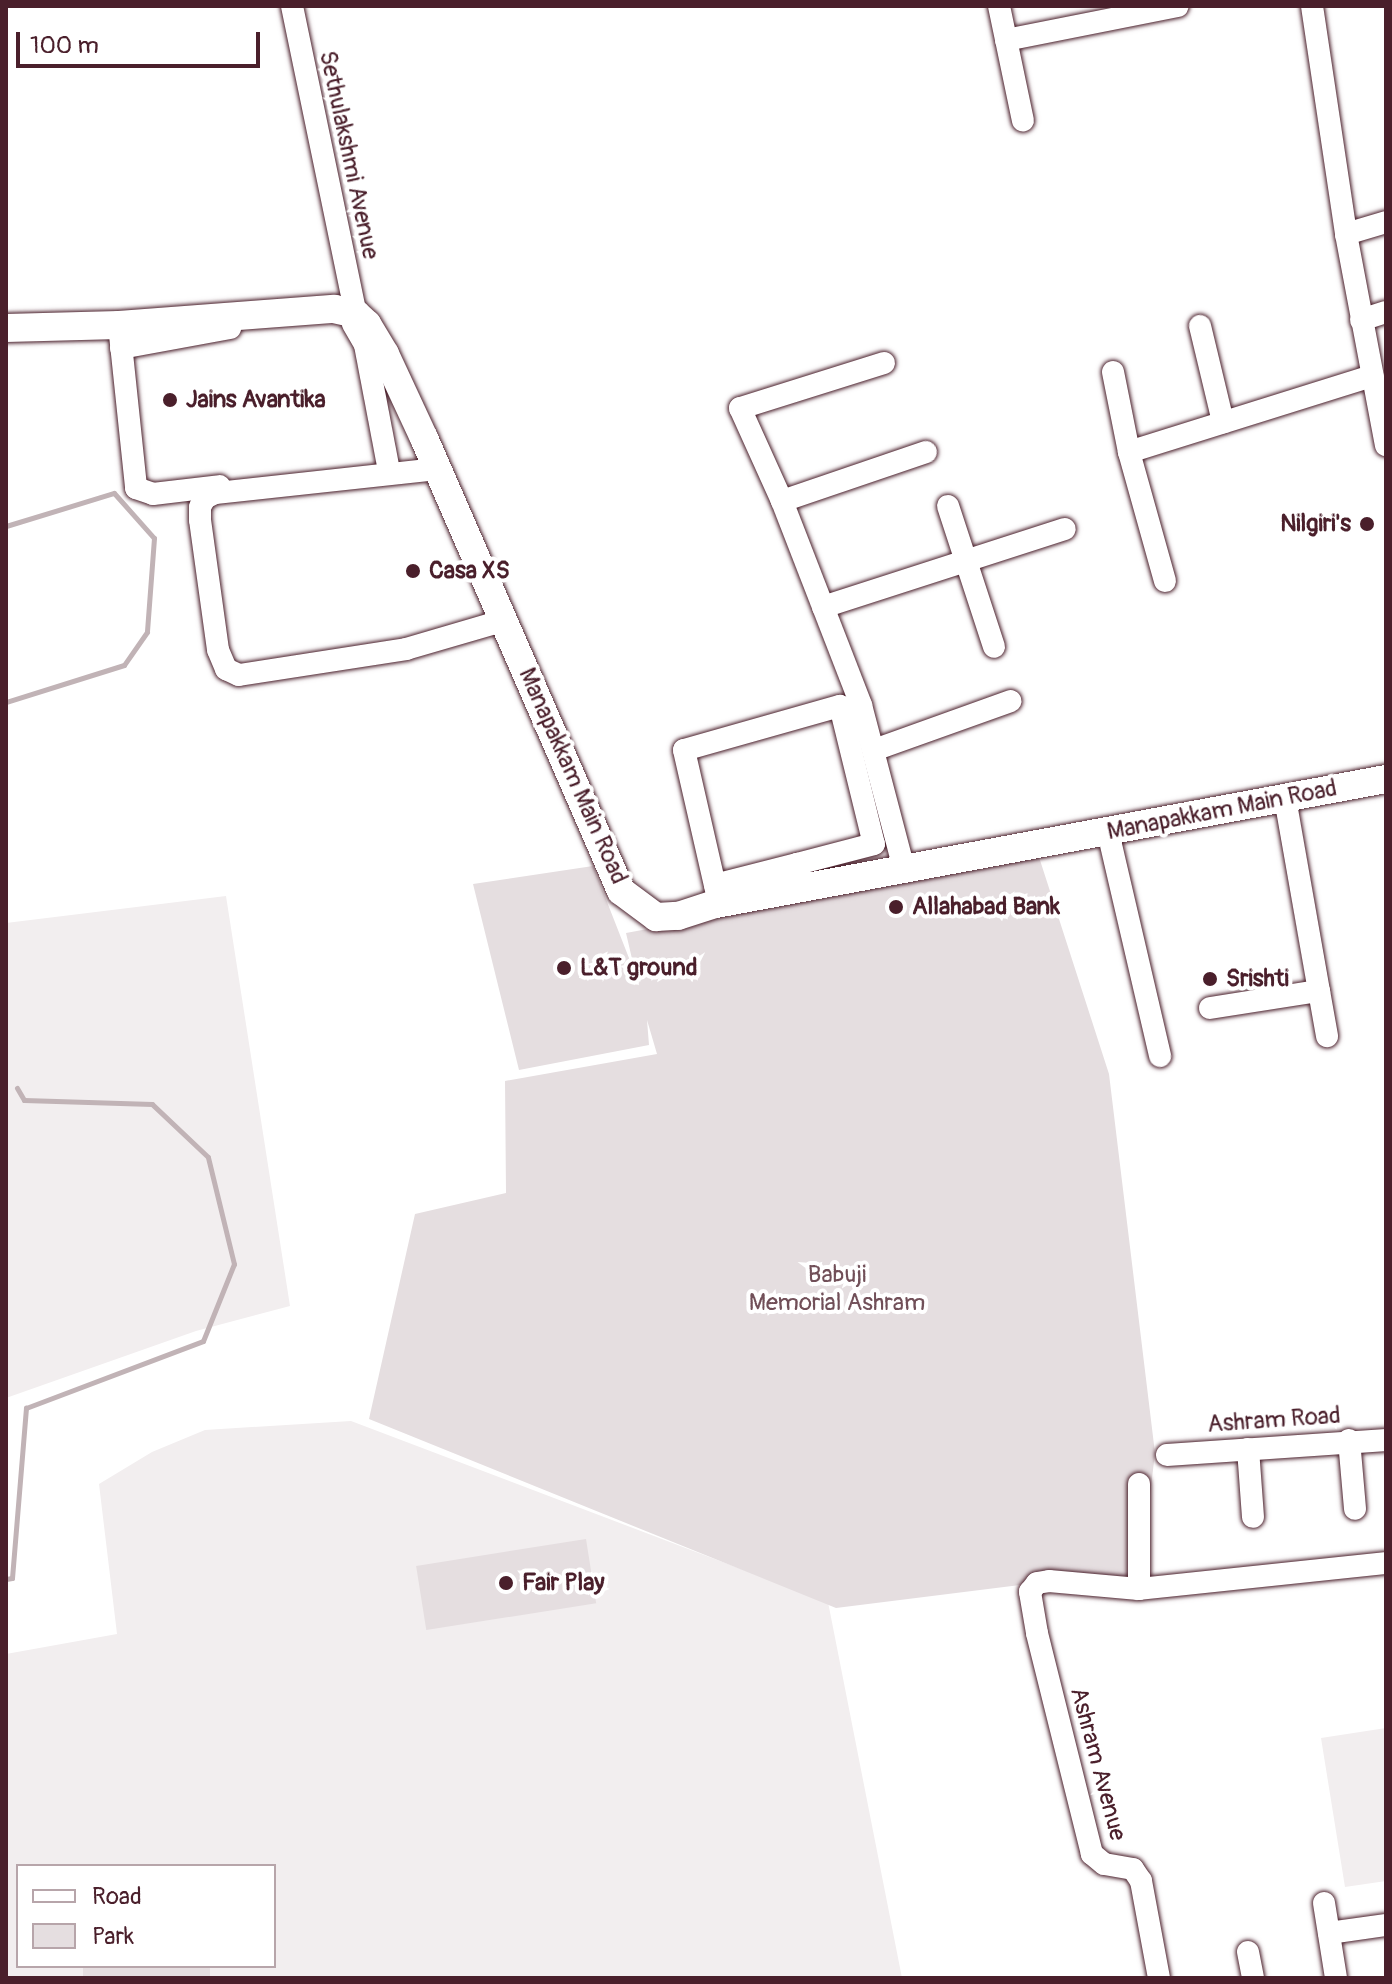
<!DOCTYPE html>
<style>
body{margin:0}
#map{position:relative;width:1392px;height:1984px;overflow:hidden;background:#fff;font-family:Pangolin,sans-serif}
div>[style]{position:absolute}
.built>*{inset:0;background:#f2eeef}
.green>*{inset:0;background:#e5dee0;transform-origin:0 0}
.stream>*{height:5px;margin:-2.5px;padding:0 2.5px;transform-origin:2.5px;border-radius:2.5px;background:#c1b3b6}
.roads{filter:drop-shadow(0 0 2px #4a1f2b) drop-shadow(0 0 2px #4a1f2b)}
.minor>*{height:22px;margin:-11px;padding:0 11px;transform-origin:11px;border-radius:11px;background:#fff}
.major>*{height:28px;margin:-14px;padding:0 14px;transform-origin:14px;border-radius:14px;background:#fff}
.dots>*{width:22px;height:22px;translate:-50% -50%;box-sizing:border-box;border:4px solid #fff;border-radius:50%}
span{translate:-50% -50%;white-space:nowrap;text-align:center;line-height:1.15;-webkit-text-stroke:8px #fff;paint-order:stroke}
.street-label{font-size:24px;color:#4a1f2b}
.poi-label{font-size:24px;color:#4a1f2b;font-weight:700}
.left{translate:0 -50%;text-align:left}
.right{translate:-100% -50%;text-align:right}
.park-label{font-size:24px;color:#714f58}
.frame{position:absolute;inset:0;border:8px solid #4a1f2b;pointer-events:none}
.legend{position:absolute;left:16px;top:1864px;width:260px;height:104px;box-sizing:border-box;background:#fff;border:2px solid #b7a5aa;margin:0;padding:10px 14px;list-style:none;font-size:24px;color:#4a1f2b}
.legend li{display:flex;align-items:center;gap:16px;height:40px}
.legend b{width:40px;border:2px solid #b7a5aa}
.scale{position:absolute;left:16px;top:32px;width:244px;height:36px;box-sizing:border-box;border:4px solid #4a1f2b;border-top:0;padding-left:10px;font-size:24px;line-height:28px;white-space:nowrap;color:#4a1f2b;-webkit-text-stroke:6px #fff;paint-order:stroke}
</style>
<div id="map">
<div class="built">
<i style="clip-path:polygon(226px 896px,290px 1306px,196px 1331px,6px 1398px,6px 923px)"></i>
<i style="clip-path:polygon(evenodd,351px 1421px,828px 1602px,902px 1978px,6px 1978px,6px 1654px,117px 1634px,99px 1484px,152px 1452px,205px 1430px,351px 1421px,18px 1866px,274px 1866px,274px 1966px,18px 1966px,18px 1866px)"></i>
<i style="clip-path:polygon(1386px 1728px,1386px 1881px,1345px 1887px,1321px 1738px)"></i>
</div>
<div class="green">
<i style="clip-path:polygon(1039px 857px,1109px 1074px,1155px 1453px,1139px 1589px,1037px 1583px,836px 1608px,369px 1419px,415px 1214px,506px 1193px,505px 1081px,657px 1054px,647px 1020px,649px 1045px,519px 1070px,473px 884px,593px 866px,636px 976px,626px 933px)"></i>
<i style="left:586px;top:1539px;width:65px;height:172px;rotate:81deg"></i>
<i style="left:83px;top:1966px;width:127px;height:12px"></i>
</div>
<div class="stream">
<i style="left:6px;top:526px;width:113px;rotate:-17deg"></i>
<i style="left:114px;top:493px;width:60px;rotate:48.4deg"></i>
<i style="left:154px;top:538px;width:94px;rotate:94.3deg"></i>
<i style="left:147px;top:632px;width:40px;rotate:124.9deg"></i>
<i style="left:124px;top:665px;width:124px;rotate:162.6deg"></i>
<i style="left:6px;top:1579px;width:6px;rotate:-9deg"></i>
<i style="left:12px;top:1578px;width:171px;rotate:-85.3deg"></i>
<i style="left:26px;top:1408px;width:189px;rotate:-20.7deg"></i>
<i style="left:203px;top:1341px;width:83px;rotate:-68.1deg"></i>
<i style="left:234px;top:1264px;width:110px;rotate:-103.7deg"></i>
<i style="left:208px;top:1157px;width:77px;rotate:-136.6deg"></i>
<i style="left:152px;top:1104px;width:128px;rotate:-178.2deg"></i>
<i style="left:24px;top:1100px;width:14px;rotate:-120deg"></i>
</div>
<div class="roads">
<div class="minor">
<i style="left:292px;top:6px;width:315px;rotate:78.3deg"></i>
<i style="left:999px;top:6px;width:117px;rotate:78.2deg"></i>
<i style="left:1312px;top:6px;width:231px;rotate:81.5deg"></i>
<i style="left:1346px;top:234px;width:215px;rotate:79.3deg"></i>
<i style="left:1006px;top:40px;width:175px;rotate:-11.2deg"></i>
<i style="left:1346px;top:234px;width:42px;rotate:-16.7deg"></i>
<i style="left:1361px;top:320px;width:26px;rotate:-18deg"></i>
<i style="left:353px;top:324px;width:24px;rotate:60deg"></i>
<i style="left:365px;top:345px;width:123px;rotate:79.2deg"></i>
<i style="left:119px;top:325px;width:164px;rotate:84deg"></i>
<i style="left:136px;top:488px;width:18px;rotate:19deg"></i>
<i style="left:153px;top:494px;width:67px;rotate:-6.8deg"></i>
<i style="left:1200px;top:326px;width:99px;rotate:76.5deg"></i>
<i style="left:121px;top:348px;width:111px;rotate:-10.4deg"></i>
<i style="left:884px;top:363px;width:151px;rotate:162.6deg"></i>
<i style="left:740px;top:408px;width:102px;rotate:65.7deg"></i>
<i style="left:782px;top:501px;width:219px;rotate:68.8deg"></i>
<i style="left:861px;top:705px;width:170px;rotate:75.3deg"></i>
<i style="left:1113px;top:372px;width:82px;rotate:78.7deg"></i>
<i style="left:437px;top:469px;width:223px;rotate:173.8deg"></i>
<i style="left:215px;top:493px;width:11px;rotate:153deg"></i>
<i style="left:205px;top:498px;width:10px;rotate:119deg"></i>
<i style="left:200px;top:507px;width:13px;rotate:90deg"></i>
<i style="left:200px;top:520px;width:131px;rotate:82.1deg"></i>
<i style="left:218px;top:650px;width:21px;rotate:67deg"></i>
<i style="left:226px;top:669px;width:14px;rotate:25deg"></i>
<i style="left:239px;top:675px;width:169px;rotate:-8.8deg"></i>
<i style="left:406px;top:649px;width:103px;rotate:-16.3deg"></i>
<i style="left:782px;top:501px;width:152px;rotate:-18.8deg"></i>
<i style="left:948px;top:506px;width:148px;rotate:71.9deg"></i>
<i style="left:1165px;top:581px;width:134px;rotate:-105.6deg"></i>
<i style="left:1129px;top:452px;width:255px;rotate:-17.4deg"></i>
<i style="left:823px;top:607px;width:254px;rotate:-17.9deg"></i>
<i style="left:874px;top:750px;width:145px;rotate:-19.7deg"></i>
<i style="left:1108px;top:832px;width:230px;rotate:76.9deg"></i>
<i style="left:715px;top:885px;width:85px;rotate:-14.4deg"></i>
<i style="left:719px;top:903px;width:157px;rotate:-102.9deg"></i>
<i style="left:684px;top:750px;width:162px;rotate:-15.8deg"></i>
<i style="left:840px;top:706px;width:142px;rotate:76.2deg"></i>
<i style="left:874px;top:844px;width:80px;rotate:165.4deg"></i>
<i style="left:797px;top:864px;width:24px;rotate:81deg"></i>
<i style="left:1319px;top:991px;width:46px;rotate:79.9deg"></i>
<i style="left:1210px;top:1008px;width:110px;rotate:-8.9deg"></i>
<i style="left:1319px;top:991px;width:196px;rotate:-100deg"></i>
<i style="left:1349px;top:1440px;width:69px;rotate:85deg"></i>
<i style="left:1248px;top:1449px;width:68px;rotate:85.8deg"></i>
<i style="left:1167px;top:1455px;width:220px;rotate:-3.9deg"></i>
<i style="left:1139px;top:1484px;width:105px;rotate:90deg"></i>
<i style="left:1324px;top:1903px;width:76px;rotate:80.9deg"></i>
<i style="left:1329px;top:1933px;width:58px;rotate:-8deg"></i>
<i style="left:1248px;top:1952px;width:26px;rotate:79deg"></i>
<i style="left:1159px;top:1978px;width:99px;rotate:-100.5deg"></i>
<i style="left:1141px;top:1881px;width:14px;rotate:-124deg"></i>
<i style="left:1133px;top:1869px;width:29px;rotate:-170deg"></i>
<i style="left:1104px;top:1864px;width:16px;rotate:-140deg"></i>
<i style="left:1092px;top:1854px;width:228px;rotate:-104deg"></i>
<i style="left:1037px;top:1633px;width:42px;rotate:-99.7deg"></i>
<i style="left:1030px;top:1592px;width:11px;rotate:-52deg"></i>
<i style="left:1037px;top:1583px;width:12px;rotate:-9deg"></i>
<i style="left:1049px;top:1581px;width:90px;rotate:5.1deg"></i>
<i style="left:1139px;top:1589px;width:248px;rotate:-6deg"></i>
</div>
<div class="major">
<i style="left:6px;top:328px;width:113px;rotate:-1.5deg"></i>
<i style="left:119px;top:325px;width:216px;rotate:-4.3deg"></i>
<i style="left:334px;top:309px;width:23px;rotate:13deg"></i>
<i style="left:356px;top:314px;width:15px;rotate:42deg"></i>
<i style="left:367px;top:324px;width:35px;rotate:59deg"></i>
<i style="left:385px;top:354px;width:93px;rotate:65.1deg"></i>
<i style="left:424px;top:438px;width:494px;rotate:66.5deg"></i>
<i style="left:621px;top:891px;width:44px;rotate:36.6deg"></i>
<i style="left:656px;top:917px;width:22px;rotate:-3deg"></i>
<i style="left:678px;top:916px;width:40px;rotate:-18deg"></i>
<i style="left:716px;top:904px;width:682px;rotate:-10.57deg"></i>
</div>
</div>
<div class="dots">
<i style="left:170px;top:400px;background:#4a1f2b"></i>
<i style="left:1367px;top:524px;background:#4a1f2b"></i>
<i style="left:413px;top:571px;background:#4a1f2b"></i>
<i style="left:896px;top:907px;background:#4a1f2b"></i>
<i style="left:564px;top:968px;background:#4a1f2b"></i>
<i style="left:1210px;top:979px;background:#4a1f2b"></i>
<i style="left:506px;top:1583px;background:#4a1f2b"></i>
</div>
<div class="street-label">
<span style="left:349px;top:155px;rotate:78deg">Sethulakshmi Avenue</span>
<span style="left:573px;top:776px;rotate:66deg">Manapakkam Main Road</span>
<span style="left:1222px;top:810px;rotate:-11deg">Manapakkam Main Road</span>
<span style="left:1274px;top:1420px;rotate:-4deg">Ashram Road</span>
<span style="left:1098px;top:1764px;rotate:75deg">Ashram Avenue</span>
</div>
<div class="poi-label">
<span class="left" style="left:186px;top:400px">Jains Avantika</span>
<span class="right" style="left:1351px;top:524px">Nilgiri's</span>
<span class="left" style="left:429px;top:571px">Casa XS</span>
<span class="left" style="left:912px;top:907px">Allahabad Bank</span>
<span class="left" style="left:580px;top:968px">L&amp;T ground</span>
<span class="left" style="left:1226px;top:979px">Srishti</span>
<span class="left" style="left:522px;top:1583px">Fair Play</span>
</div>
<div class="park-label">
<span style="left:837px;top:1289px">Babuji<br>Memorial Ashram</span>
</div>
<div class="frame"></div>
<ul class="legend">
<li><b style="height:10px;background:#fff"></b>Road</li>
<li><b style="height:22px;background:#e5dee0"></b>Park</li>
</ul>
<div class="scale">100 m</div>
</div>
